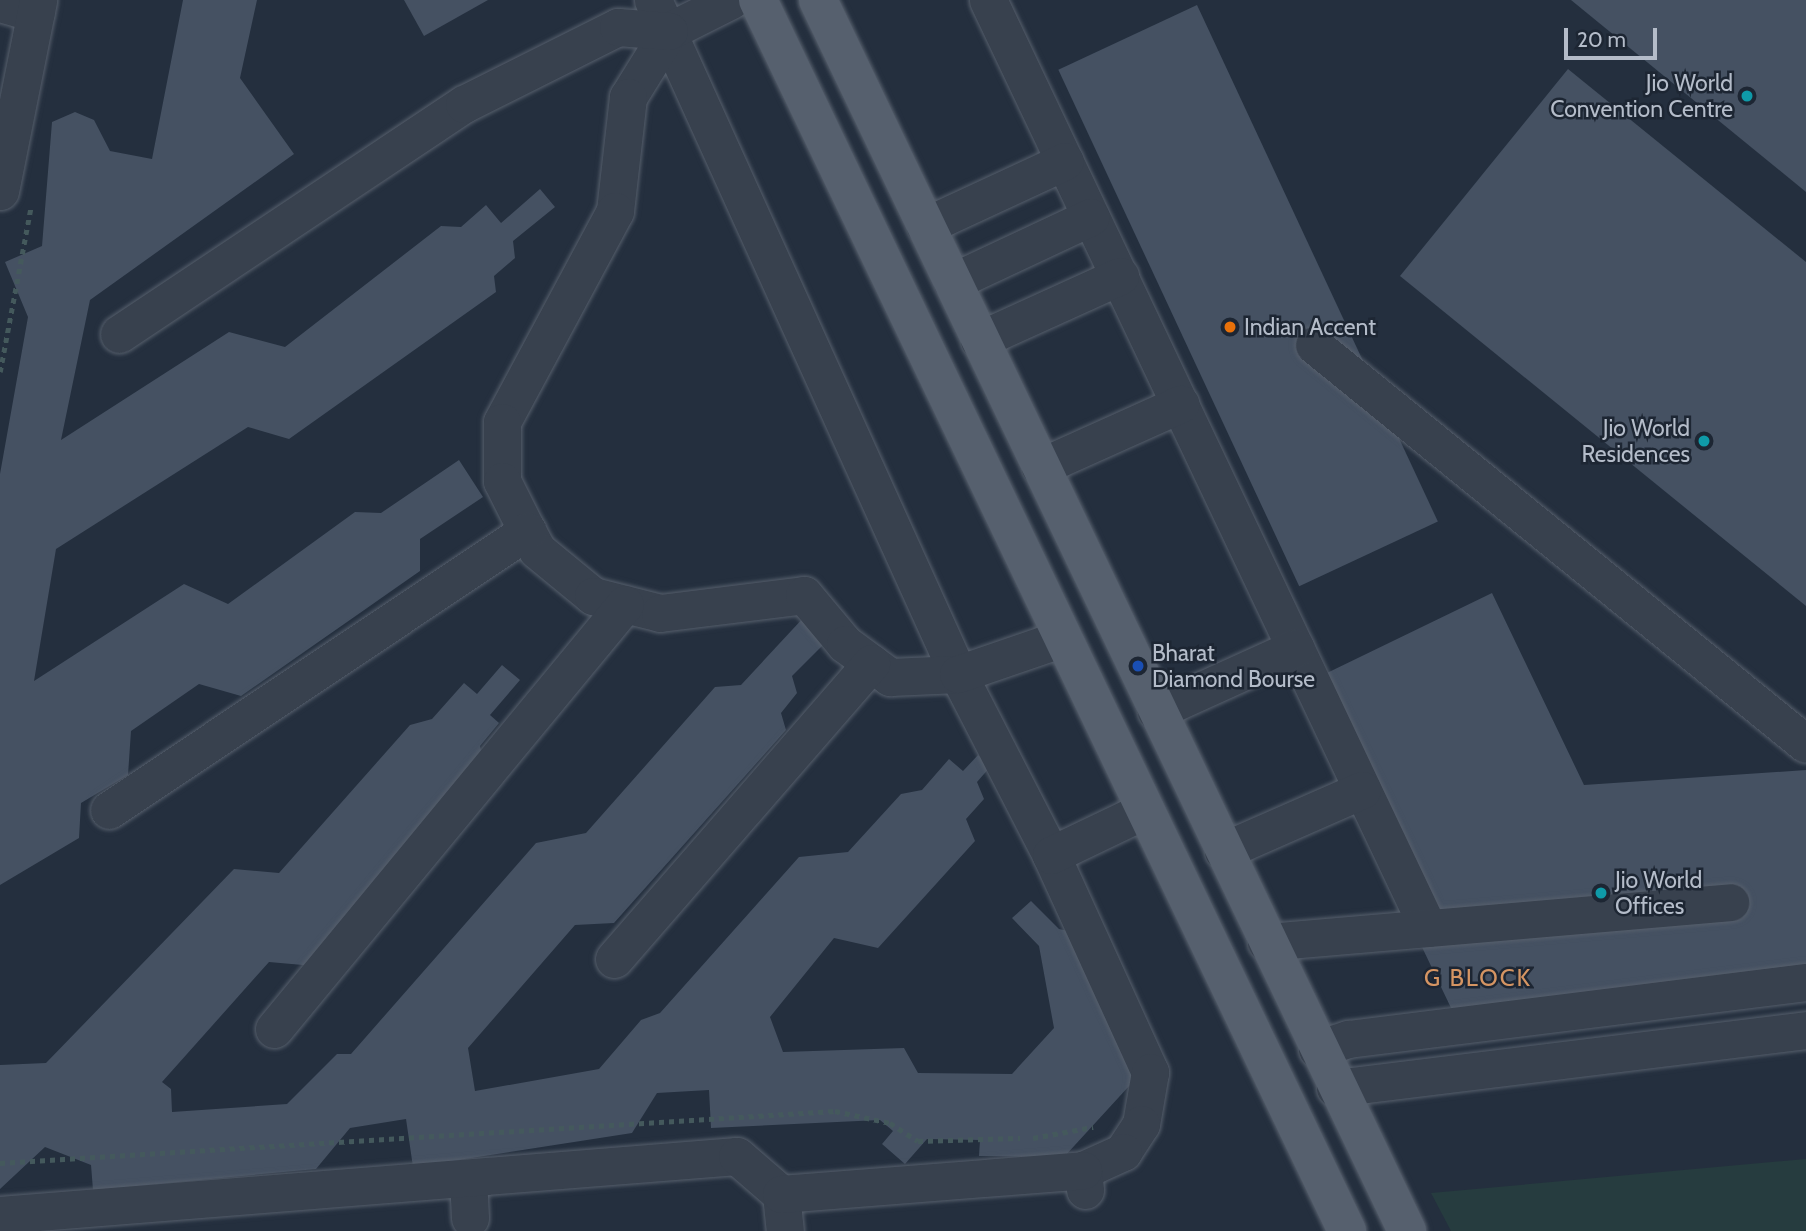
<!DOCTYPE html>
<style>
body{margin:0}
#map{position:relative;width:1806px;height:1231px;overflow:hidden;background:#242f3e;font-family:Cabin,sans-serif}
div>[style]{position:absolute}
.green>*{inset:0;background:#263c3f}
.building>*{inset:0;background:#455162;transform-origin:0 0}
.path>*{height:4.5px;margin-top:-2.25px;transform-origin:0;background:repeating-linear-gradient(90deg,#44595c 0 5px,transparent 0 10px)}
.roads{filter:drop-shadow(0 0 2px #565f6c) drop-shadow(0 0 2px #565f6c)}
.minor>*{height:37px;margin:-18.5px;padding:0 18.5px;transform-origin:18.5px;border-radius:18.5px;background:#38414e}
.major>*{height:38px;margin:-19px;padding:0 19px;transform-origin:19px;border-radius:19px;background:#56606e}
.dots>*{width:19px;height:19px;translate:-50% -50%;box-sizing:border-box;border:4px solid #1d2633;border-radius:50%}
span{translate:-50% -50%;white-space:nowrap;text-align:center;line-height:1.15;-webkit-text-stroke:5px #1d2633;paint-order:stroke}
.poi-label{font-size:23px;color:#b4bcc9}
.right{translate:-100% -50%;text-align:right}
.left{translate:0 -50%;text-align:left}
.neighbourhood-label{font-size:24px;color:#d59563;letter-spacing:2px}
.scale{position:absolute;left:1564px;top:28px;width:93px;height:32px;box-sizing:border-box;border:4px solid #b4bcc9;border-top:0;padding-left:9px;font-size:21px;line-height:24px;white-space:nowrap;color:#b4bcc9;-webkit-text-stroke:5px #1d2633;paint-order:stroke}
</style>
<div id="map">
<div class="green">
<i style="clip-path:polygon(1806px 1159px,1806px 1231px,1451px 1231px,1431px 1193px)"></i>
</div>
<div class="building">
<i style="clip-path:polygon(183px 0,257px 0,240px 78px,294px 154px,90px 300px,61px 440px,229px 332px,285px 347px,441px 226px,461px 227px,486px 205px,501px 223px,540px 189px,555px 207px,513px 241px,515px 258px,494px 276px,496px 292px,289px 439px,248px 427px,56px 549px,34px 681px,184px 584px,228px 604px,355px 512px,381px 513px,459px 460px,483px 497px,420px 539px,420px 571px,241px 696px,199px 684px,131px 731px,128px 775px,81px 803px,79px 838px,0 885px,0 474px,28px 317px,5px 262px,42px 246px,52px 122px,75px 112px,94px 120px,110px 151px,152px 159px)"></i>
<i style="clip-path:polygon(404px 0,488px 0,424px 36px)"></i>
<i style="clip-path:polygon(1571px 0,1806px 0,1806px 192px)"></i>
<i style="left:1197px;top:5px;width:570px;height:153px;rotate:65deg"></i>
<i style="clip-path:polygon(1568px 69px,1806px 262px,1806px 606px,1400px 276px)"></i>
<i style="clip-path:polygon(1492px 593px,1584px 785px,1806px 770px,1806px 1000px,1462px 1031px,1298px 687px)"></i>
<i style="clip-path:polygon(805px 616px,829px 639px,792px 676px,797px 693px,781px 713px,786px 730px,614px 923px,575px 925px,468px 1048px,475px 1091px,599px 1069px,641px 1020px,660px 1013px,799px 857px,848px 852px,901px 794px,922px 790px,949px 759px,963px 771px,978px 755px,991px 766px,977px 782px,984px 799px,966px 819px,975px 841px,878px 948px,834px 938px,770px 1017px,783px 1052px,904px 1048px,918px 1073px,1012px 1074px,1054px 1028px,1039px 946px,1012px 918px,1031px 901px,1059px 929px,1078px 933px,1141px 1073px,1064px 1157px,979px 1156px,980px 1140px,927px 1139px,905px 1164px,882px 1144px,893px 1131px,880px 1120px,711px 1128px,709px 1090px,657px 1093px,632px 1133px,413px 1167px,406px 1119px,350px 1128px,316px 1169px,93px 1190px,91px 1165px,45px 1147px,0 1189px,0 1065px,46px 1063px,234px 869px,279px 873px,410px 725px,432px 719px,464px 683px,477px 694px,502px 665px,520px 680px,490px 715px,499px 723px,480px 746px,484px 764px,314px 966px,269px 962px,162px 1082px,171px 1089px,172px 1112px,287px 1104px,337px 1054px,351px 1054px,536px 843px,586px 833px,715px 687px,741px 685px)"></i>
</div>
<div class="path">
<i style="left:0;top:372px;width:168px;rotate:-79.4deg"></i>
<i style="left:1033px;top:1138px;width:61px;rotate:-10.4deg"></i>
<i style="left:0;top:1163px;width:837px;rotate:-3.56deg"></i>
<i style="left:835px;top:1111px;width:56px;rotate:12.3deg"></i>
<i style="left:890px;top:1123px;width:33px;rotate:33deg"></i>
<i style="left:918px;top:1141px;width:102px;rotate:-1.7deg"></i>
</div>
<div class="roads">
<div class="minor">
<i style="left:653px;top:0;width:740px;rotate:65.65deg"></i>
<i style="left:958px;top:674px;width:203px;rotate:62.8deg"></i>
<i style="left:1051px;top:855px;width:239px;rotate:65.5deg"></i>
<i style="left:1150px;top:1072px;width:53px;rotate:99.8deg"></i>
<i style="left:1141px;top:1124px;width:33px;rotate:123deg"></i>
<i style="left:1123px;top:1152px;width:44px;rotate:155.8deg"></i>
<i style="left:1083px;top:1170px;width:20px;rotate:84deg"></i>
<i style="left:731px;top:0;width:69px;rotate:153.4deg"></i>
<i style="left:669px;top:31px;width:78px;rotate:121.8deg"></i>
<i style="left:628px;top:97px;width:115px;rotate:96.5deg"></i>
<i style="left:615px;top:211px;width:239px;rotate:118.2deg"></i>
<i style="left:502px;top:422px;width:59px;rotate:90deg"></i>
<i style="left:502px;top:481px;width:56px;rotate:63.4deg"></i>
<i style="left:527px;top:531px;width:21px;rotate:62deg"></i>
<i style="left:537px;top:550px;width:72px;rotate:39.4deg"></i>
<i style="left:593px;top:596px;width:69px;rotate:14.2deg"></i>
<i style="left:660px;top:613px;width:145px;rotate:-7.1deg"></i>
<i style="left:804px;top:595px;width:64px;rotate:50.1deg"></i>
<i style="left:845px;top:644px;width:56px;rotate:36.3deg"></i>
<i style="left:890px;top:677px;width:68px;rotate:-2.5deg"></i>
<i style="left:958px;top:674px;width:111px;rotate:-18.9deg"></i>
<i style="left:988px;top:0;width:1027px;rotate:64.63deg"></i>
<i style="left:0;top:3px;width:37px;rotate:16deg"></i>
<i style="left:0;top:191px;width:195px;rotate:-78.7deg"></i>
<i style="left:925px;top:226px;width:154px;rotate:-24.9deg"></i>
<i style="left:952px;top:282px;width:153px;rotate:-25.1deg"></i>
<i style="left:119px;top:334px;width:415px;rotate:-33.7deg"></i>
<i style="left:464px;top:104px;width:172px;rotate:-26.6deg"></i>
<i style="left:618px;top:27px;width:51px;rotate:4.5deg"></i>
<i style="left:979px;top:340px;width:155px;rotate:-24.4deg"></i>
<i style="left:1314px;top:345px;width:633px;rotate:39.04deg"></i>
<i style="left:1040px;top:467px;width:154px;rotate:-24.2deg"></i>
<i style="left:1156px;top:711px;width:153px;rotate:-24.4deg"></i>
<i style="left:109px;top:810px;width:503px;rotate:-33.72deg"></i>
<i style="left:1223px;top:851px;width:152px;rotate:-23.7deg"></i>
<i style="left:1051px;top:855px;width:104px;rotate:-25.6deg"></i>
<i style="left:1266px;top:942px;width:466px;rotate:-4.9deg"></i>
<i style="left:614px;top:959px;width:392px;rotate:-49deg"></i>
<i style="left:274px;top:1029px;width:551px;rotate:-50.45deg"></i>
<i style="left:1317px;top:1049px;width:33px;rotate:-18deg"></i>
<i style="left:1348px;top:1039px;width:462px;rotate:-7.1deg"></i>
<i style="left:1335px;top:1088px;width:475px;rotate:-7deg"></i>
<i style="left:468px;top:1178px;width:40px;rotate:87.1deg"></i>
<i style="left:781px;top:1194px;width:37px;rotate:84deg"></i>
<i style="left:0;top:1215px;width:739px;rotate:-4.58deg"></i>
<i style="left:737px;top:1156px;width:58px;rotate:40.8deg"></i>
<i style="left:781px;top:1194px;width:303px;rotate:-4.5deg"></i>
</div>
<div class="major">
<i style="left:758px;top:0;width:1365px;rotate:64.43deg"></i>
<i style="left:818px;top:0;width:1365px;rotate:64.43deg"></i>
</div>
</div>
<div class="dots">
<i style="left:1747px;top:96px;background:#0f9aa8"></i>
<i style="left:1230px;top:327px;background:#e8710a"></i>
<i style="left:1704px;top:441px;background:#0f9aa8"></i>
<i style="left:1138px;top:666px;background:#1a4fb4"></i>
<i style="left:1601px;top:893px;background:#0f9aa8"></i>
</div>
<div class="poi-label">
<span class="right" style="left:1733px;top:96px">Jio World<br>Convention Centre</span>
<span class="left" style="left:1244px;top:327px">Indian Accent</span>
<span class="right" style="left:1690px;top:441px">Jio World<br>Residences</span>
<span class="left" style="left:1152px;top:666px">Bharat<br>Diamond Bourse</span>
<span class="left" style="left:1615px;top:893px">Jio World<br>Offices</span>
</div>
<div class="neighbourhood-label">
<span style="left:1478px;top:978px">G BLOCK</span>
</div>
<div class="scale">20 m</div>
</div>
